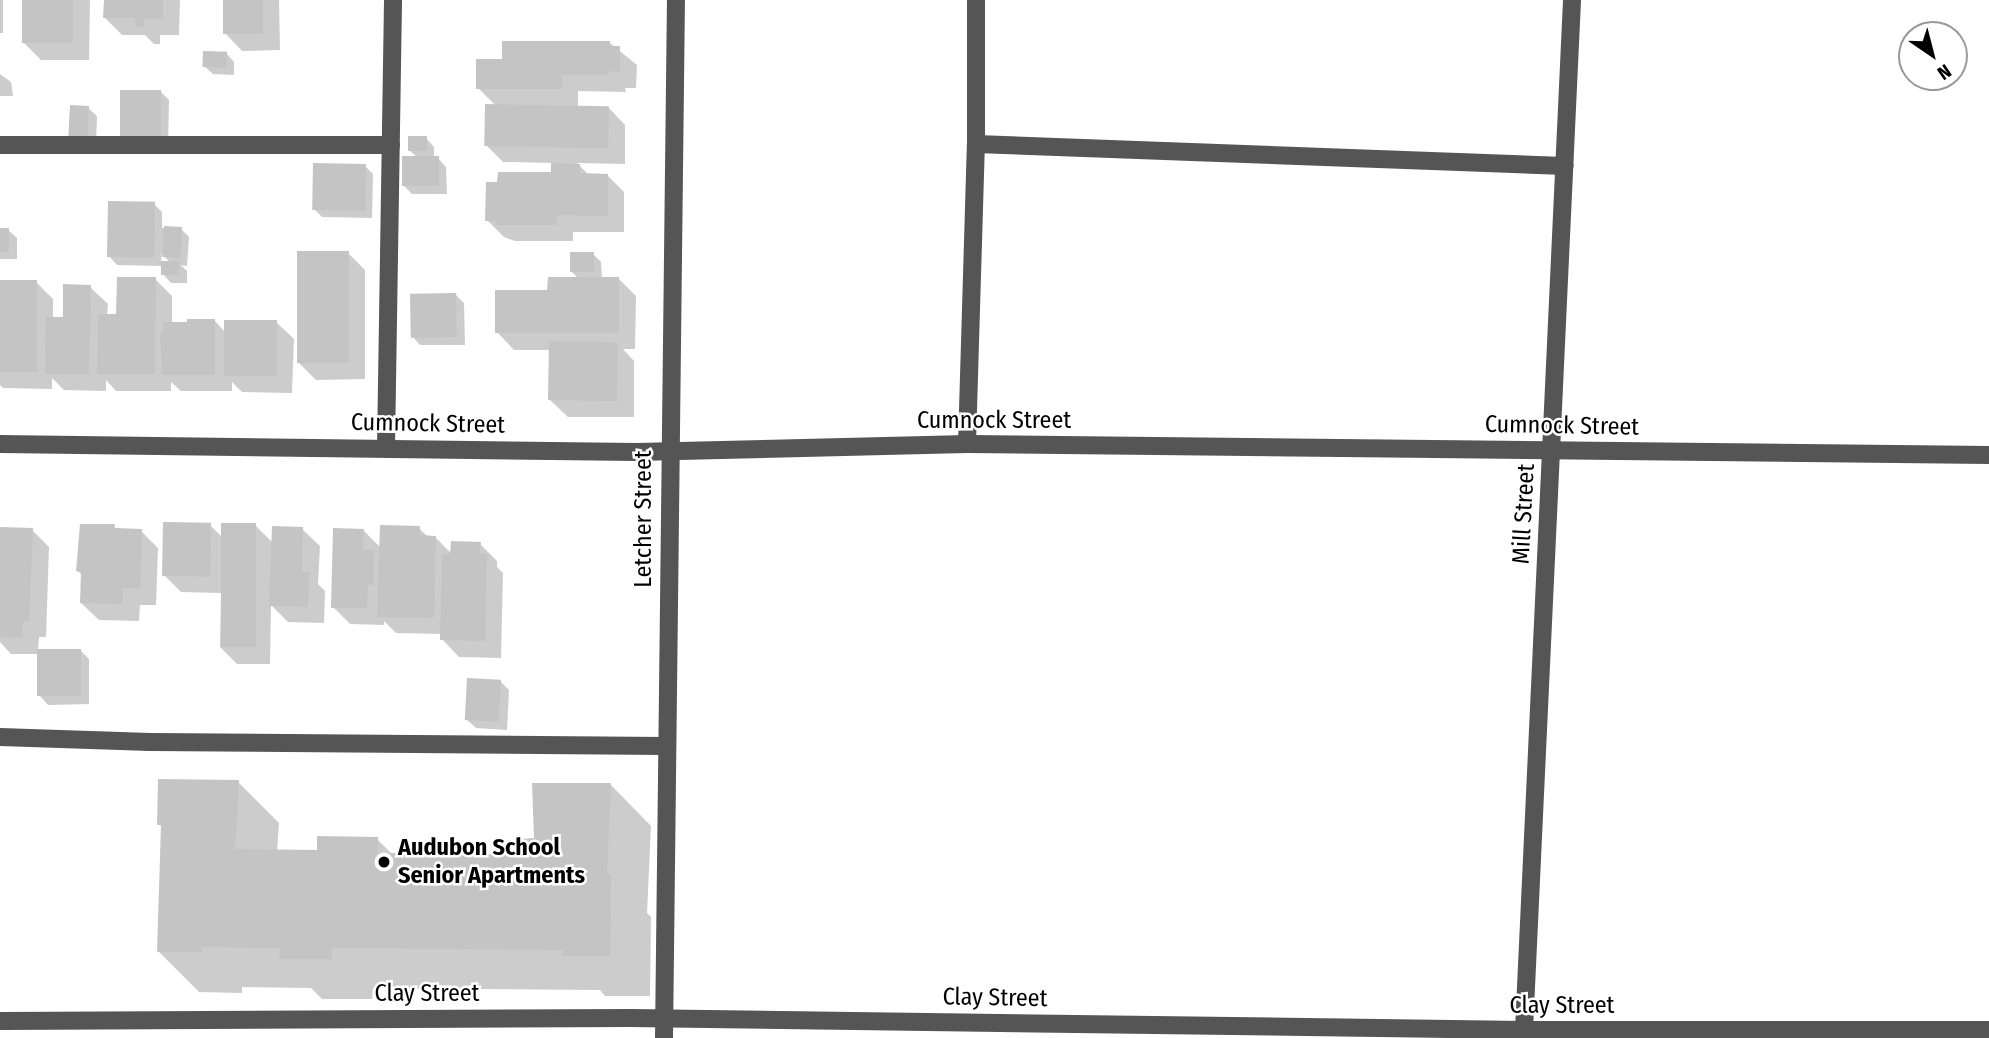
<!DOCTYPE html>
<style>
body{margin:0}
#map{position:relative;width:1989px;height:1038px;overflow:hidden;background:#fff;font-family:"Fira Sans Condensed",sans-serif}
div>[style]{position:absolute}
.shadow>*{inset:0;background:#0003;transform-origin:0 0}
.building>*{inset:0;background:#c4c4c4;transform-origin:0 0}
.minor>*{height:18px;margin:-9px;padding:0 9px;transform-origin:9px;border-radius:9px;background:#555}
.dots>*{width:19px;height:19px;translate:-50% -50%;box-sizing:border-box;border:4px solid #fff;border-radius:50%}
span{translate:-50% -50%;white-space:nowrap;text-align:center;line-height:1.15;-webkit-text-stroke:5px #fff;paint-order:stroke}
.street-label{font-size:24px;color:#000}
.poi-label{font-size:24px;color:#000;font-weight:700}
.left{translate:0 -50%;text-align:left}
.north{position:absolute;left:1898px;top:21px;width:70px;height:70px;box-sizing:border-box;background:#fff;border:2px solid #999;border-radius:50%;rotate:145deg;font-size:19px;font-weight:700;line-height:28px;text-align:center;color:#000}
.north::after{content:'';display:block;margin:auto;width:24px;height:32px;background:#000;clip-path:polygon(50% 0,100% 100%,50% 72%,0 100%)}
</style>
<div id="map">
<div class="shadow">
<i style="left:0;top:0;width:3px;height:33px"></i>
<i style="clip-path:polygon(24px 0,90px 0,89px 60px,41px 60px,23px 42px)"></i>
<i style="clip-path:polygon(105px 0,180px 0,179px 35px,160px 35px,160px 44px,154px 44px,145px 35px,122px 35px,105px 18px)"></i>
<i style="clip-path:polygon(225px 0,279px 0,280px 50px,242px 51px,225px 33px)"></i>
<i style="clip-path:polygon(610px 43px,637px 65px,636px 88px,625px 88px,626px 92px,578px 91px,578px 107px,608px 107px,625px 125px,625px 164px,577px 163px,589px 175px,607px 175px,624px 192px,624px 232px,573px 232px,573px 241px,515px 241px,504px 237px,487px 220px,553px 174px,553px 163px,503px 162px,486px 145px,496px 106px,478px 88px,504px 61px)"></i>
<i style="clip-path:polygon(226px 53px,234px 62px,234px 75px,213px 74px,204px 66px)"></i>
<i style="clip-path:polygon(0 74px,11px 82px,13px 96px,0 96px)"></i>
<i style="clip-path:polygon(122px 91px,160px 91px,169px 100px,168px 148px)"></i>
<i style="clip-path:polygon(88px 108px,97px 116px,96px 144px,79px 144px,71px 135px)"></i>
<i style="clip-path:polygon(426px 138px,434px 147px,434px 158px,438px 158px,446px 167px,447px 194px,412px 194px,404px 186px,418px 158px,409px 150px)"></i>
<i style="clip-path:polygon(365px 166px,373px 174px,372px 218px,322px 217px,314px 209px)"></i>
<i style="clip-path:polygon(evenodd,154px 204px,162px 212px,162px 228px,181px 229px,189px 237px,187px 266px,181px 265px,187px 271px,187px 283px,171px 283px,163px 274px,163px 266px,117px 265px,109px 256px,154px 204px,162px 254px,170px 262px,161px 262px,162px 254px)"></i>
<i style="clip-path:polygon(0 230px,8px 230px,17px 238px,17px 259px,0 259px)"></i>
<i style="clip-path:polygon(348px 253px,365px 270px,365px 379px,316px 380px,299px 363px)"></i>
<i style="clip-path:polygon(593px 254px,601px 262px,602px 279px,619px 279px,636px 296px,635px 349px,623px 349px,634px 361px,634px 417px,568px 417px,550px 400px,551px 350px,514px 350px,497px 332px,549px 291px,579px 279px,572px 272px)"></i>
<i style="clip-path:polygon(155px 279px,172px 296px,172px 323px,215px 321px,225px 332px,276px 322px,294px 339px,292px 393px,242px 392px,232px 382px,232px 391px,181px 391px,171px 382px,171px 391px,116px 391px,106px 380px,106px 391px,64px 390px,52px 378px,52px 389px,3px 388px,0 385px,0 282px,36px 282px,53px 299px,53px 319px,64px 319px,90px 287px,108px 304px,107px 316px,118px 316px)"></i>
<i style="clip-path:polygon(456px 295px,464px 303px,465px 345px,420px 345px,412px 336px)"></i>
<i style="clip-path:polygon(210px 525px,222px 537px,255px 525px,273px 543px,302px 529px,320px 546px,318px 584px,325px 591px,324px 623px,288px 622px,271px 605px,270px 664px,237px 664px,220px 647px,221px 593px,181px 592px,164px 575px)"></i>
<i style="clip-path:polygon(114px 526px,118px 530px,141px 531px,158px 548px,156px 605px,140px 605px,139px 621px,99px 620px,81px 603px,82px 575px,78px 571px)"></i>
<i style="clip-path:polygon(419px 528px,428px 537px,436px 538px,452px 554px,480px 544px,497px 561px,497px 567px,503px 573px,501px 658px,459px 657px,442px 639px,442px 634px,396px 633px,384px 621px,384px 625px,350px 624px,333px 607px,363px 530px,381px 548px)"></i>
<i style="clip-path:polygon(32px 530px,49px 547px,46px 637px,39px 637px,38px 651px,81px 651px,89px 659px,89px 704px,48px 705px,40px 696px,39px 654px,11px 654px,0 642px,0 571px)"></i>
<i style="clip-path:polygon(500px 681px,509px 690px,507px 730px,476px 728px,467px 720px)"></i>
<i style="clip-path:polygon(238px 782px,279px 823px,277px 852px,318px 852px,377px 839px,393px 855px,524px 856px,536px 840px,611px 785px,651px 826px,647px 913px,651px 917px,650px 996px,605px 996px,600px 990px,373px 988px,372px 999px,322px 999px,311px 988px,242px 987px,242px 993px,199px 992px,158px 951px,163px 828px,159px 824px)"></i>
</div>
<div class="building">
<i style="left:22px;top:0;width:51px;height:43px"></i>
<i style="clip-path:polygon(104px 0,163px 0,163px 19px,144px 19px,144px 27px,135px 27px,135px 18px,103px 18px)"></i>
<i style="left:223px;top:0;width:40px;height:34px"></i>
<i style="clip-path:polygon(502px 41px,610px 41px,610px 46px,620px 46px,620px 72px,609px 71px,609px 75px,562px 75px,562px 89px,476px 89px,476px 59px,502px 59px)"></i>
<i style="left:203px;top:51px;width:24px;height:16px;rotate:2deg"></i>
<i style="left:120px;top:90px;width:41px;height:51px"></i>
<i style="left:485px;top:104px;width:124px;height:42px;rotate:1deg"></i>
<i style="left:70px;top:105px;width:19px;height:31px;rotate:3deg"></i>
<i style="left:408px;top:136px;width:19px;height:15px"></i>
<i style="left:439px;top:156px;width:30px;height:37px;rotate:90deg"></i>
<i style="left:313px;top:163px;width:53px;height:47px;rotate:1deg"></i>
<i style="clip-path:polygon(551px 163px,580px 164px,580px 173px,608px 174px,608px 216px,556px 215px,557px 225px,497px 225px,496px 221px,485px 221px,486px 182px,497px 182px,498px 172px,551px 172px)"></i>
<i style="left:108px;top:201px;width:47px;height:56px;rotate:1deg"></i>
<i style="left:164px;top:226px;width:18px;height:31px;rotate:3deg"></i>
<i style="left:0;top:228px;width:9px;height:24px"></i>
<i style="left:349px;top:251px;width:112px;height:52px;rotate:90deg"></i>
<i style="left:594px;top:252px;width:20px;height:24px;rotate:90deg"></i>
<i style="left:161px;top:261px;width:18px;height:14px"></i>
<i style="clip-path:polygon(117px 277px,156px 277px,155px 374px,97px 374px,98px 314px,116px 314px)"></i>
<i style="clip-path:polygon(548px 277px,619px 277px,619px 333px,495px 333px,495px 290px,547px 290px)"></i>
<i style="left:0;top:280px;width:37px;height:92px"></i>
<i style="clip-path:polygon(63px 284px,91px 285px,89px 374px,45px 374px,46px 317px,63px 317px)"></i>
<i style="left:456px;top:293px;width:44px;height:46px;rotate:89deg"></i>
<i style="clip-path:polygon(187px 319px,215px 319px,215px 375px,162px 375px,160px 332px,163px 332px,163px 322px,187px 322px)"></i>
<i style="left:224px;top:320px;width:53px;height:56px"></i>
<i style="left:549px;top:341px;width:69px;height:59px;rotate:1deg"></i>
<i style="left:163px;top:522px;width:48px;height:54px;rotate:1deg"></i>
<i style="left:221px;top:523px;width:35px;height:124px"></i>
<i style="clip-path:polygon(80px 524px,115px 524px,114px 528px,142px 529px,140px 588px,123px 588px,122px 604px,80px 603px,81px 572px,76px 571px)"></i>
<i style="clip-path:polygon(380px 525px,420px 526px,419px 535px,436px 536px,434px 618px,377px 617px)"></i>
<i style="clip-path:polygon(272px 526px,303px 527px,302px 572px,309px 572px,308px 607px,269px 606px)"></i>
<i style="clip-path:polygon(0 527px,33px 528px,29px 621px,23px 621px,22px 638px,0 637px)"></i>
<i style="clip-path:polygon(333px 528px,364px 529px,363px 550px,374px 550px,373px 585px,368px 585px,367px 608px,331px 608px)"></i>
<i style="clip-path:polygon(451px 541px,481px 542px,480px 554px,487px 554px,485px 641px,440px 640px,442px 554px,450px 554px)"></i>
<i style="left:81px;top:649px;width:47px;height:44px;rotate:90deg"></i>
<i style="left:467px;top:678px;width:34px;height:42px;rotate:3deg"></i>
<i style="clip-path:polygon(158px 779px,239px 780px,235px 849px,317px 850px,317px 836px,378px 837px,377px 853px,523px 854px,523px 839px,534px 838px,532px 783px,611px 783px,607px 874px,611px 874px,610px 956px,563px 956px,563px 950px,332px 948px,332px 959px,279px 959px,280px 948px,202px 947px,202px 952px,157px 952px,161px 825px,157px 825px)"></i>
</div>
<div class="minor">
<i style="left:976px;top:144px;width:589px;rotate:2.14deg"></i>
<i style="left:0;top:145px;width:391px"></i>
<i style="left:0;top:444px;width:637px;rotate:0.72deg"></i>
<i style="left:637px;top:452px;width:330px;rotate:-1.4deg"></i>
<i style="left:967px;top:444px;width:1022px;rotate:0.62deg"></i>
<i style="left:967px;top:444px;width:300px;rotate:-88.3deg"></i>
<i style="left:976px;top:144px;width:144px;rotate:-90deg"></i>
<i style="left:386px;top:447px;width:447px;rotate:-89.1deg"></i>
<i style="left:0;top:737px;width:150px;rotate:1.9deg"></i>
<i style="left:150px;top:742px;width:516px;rotate:0.44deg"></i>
<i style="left:0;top:1021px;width:631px;rotate:-0.27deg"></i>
<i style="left:631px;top:1018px;width:893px;rotate:0.77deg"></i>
<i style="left:1524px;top:1030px;width:465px"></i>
<i style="left:1524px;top:1030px;width:1031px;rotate:-87.33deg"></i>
<i style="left:664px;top:1038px;width:1038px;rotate:-89.34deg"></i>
</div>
<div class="dots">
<i style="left:384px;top:862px;background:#000"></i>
</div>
<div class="street-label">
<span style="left:994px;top:421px">Cumnock Street</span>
<span style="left:428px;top:424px;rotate:1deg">Cumnock Street</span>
<span style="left:1562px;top:426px;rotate:1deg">Cumnock Street</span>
<span style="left:1524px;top:514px;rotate:-87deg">Mill Street</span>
<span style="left:644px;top:519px;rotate:-90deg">Letcher Street</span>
<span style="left:427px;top:994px">Clay Street</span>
<span style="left:995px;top:998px;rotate:1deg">Clay Street</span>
<span style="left:1562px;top:1006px">Clay Street</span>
</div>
<div class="poi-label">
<span class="left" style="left:398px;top:862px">Audubon School<br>Senior Apartments</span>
</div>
<div class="north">N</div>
</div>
